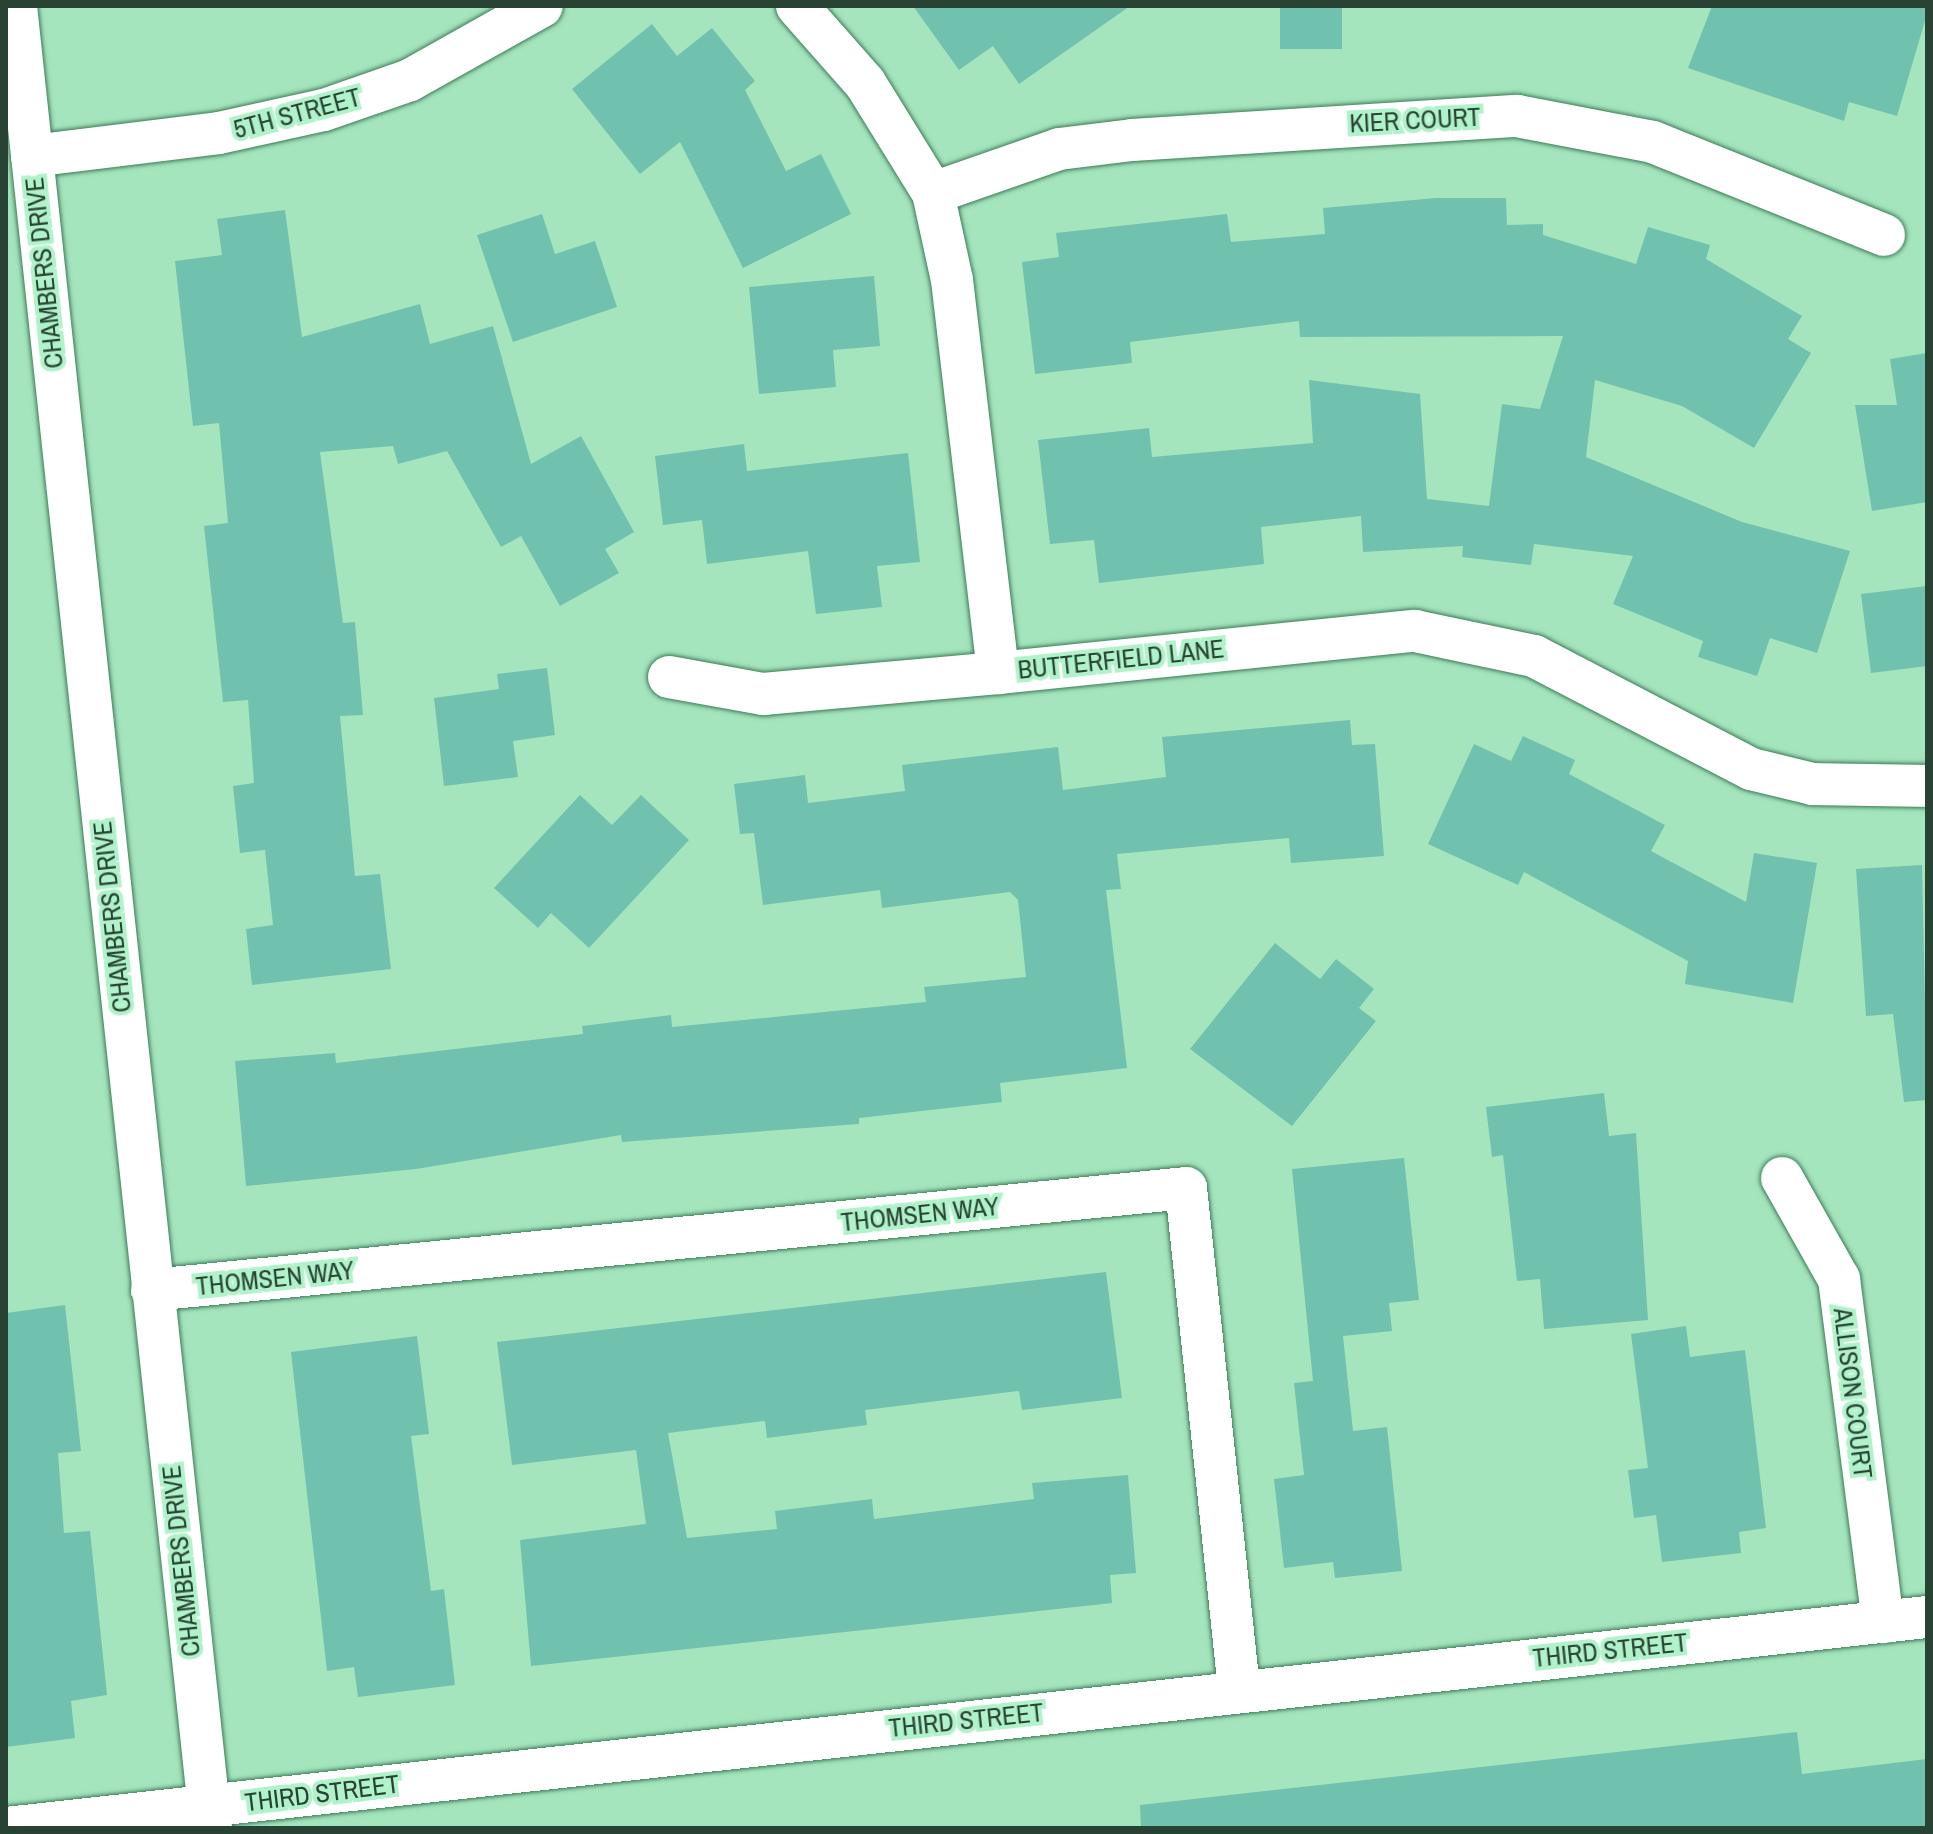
<!DOCTYPE html>
<style>
body{margin:0}
#map{position:relative;width:1933px;height:1834px;overflow:hidden;background:#a4e5bd;font-family:"Archivo Narrow",sans-serif}
div>[style]{position:absolute}
.building>*{inset:0;background:#70c2af;transform-origin:0 0}
.roads{filter:drop-shadow(0 0 2px #3c7c58) drop-shadow(0 0 2px #3c7c58)}
.minor>*{height:42px;margin:-21px;padding:0 21px;transform-origin:21px;border-radius:21px;background:#fff}
span{translate:-50% -50%;white-space:nowrap;text-align:center;line-height:1.15;-webkit-text-stroke:8px #b0f2ca;paint-order:stroke}
.street-label{font-size:26px;color:#284333}
.frame{position:absolute;inset:0;border:8px solid #284333;pointer-events:none}
</style>
<div id="map">
<div class="building">
<i style="clip-path:polygon(913px 6px,1130px 6px,1019px 84px,993px 46px,959px 70px)"></i>
<i style="left:1280px;top:6px;width:62px;height:43px"></i>
<i style="clip-path:polygon(1712px 6px,1927px 6px,1927px 14px,1897px 116px,1849px 102px,1844px 121px,1688px 68px)"></i>
<i style="clip-path:polygon(652px 24px,677px 56px,712px 28px,755px 81px,745px 90px,786px 171px,821px 154px,851px 214px,743px 268px,680px 142px,640px 174px,572px 89px)"></i>
<i style="clip-path:polygon(1436px 198px,1506px 198px,1507px 225px,1543px 224px,1543px 235px,1636px 264px,1648px 227px,1710px 245px,1706px 259px,1802px 316px,1788px 339px,1811px 353px,1754px 448px,1682px 406px,1595px 380px,1586px 457px,1742px 522px,1850px 551px,1817px 653px,1770px 638px,1757px 676px,1698px 657px,1703px 641px,1613px 604px,1633px 556px,1534px 544px,1531px 565px,1462px 557px,1463px 546px,1363px 552px,1361px 516px,1261px 527px,1264px 564px,1099px 583px,1094px 540px,1050px 544px,1038px 440px,1149px 428px,1152px 457px,1313px 443px,1309px 380px,1420px 394px,1427px 499px,1489px 506px,1502px 404px,1540px 409px,1563px 336px,1300px 337px,1299px 321px,1130px 342px,1132px 363px,1035px 374px,1022px 262px,1059px 257px,1056px 233px,1227px 214px,1231px 242px,1325px 234px,1323px 208px)"></i>
<i style="clip-path:polygon(285px 210px,302px 337px,420px 304px,430px 344px,493px 326px,531px 464px,581px 436px,634px 532px,605px 549px,619px 573px,560px 606px,521px 536px,501px 547px,447px 451px,398px 464px,393px 446px,320px 452px,343px 623px,355px 622px,363px 715px,340px 716px,355px 876px,380px 874px,391px 969px,252px 985px,246px 929px,273px 925px,265px 850px,240px 853px,233px 786px,254px 783px,248px 700px,223px 702px,204px 526px,228px 523px,219px 423px,193px 426px,175px 261px,222px 255px,217px 219px)"></i>
<i style="clip-path:polygon(542px 214px,555px 254px,595px 241px,617px 307px,513px 342px,477px 235px)"></i>
<i style="clip-path:polygon(874px 276px,880px 346px,833px 350px,836px 387px,759px 394px,749px 287px)"></i>
<i style="clip-path:polygon(1927px 353px,1927px 502px,1872px 511px,1855px 405px,1897px 405px,1890px 359px)"></i>
<i style="clip-path:polygon(744px 444px,747px 471px,908px 453px,920px 562px,877px 566px,882px 607px,816px 614px,808px 551px,707px 564px,702px 520px,663px 525px,655px 456px)"></i>
<i style="clip-path:polygon(1927px 586px,1927px 666px,1871px 673px,1861px 594px)"></i>
<i style="clip-path:polygon(547px 668px,555px 735px,513px 741px,518px 777px,444px 786px,434px 698px,499px 689px,497px 674px)"></i>
<i style="clip-path:polygon(1350px 720px,1352px 745px,1375px 744px,1384px 856px,1291px 863px,1289px 838px,1117px 854px,1121px 889px,1106px 890px,1127px 1068px,1000px 1083px,1002px 1102px,859px 1118px,859px 1124px,622px 1142px,621px 1135px,416px 1169px,246px 1186px,235px 1061px,335px 1053px,336px 1063px,583px 1034px,582px 1026px,671px 1015px,672px 1027px,926px 1002px,924px 987px,1026px 977px,1018px 900px,1010px 892px,882px 908px,880px 890px,763px 905px,754px 833px,740px 834px,734px 784px,805px 775px,808px 803px,905px 791px,902px 765px,1058px 747px,1063px 790px,1166px 777px,1162px 737px)"></i>
<i style="clip-path:polygon(1523px 736px,1575px 760px,1569px 774px,1665px 825px,1651px 851px,1746px 902px,1754px 853px,1817px 863px,1793px 1003px,1685px 984px,1688px 961px,1524px 872px,1518px 885px,1428px 844px,1474px 744px,1511px 761px)"></i>
<i style="clip-path:polygon(580px 795px,612px 825px,641px 795px,689px 840px,589px 948px,551px 913px,538px 928px,494px 888px)"></i>
<i style="clip-path:polygon(1922px 865px,1927px 1100px,1904px 1102px,1893px 1014px,1866px 1016px,1856px 869px)"></i>
<i style="clip-path:polygon(1275px 943px,1320px 979px,1336px 959px,1374px 989px,1359px 1008px,1376px 1021px,1292px 1126px,1190px 1049px)"></i>
<i style="clip-path:polygon(1604px 1093px,1609px 1136px,1636px 1133px,1648px 1320px,1544px 1329px,1540px 1279px,1517px 1281px,1503px 1155px,1492px 1157px,1486px 1107px)"></i>
<i style="clip-path:polygon(1404px 1158px,1419px 1300px,1389px 1303px,1392px 1331px,1343px 1336px,1353px 1431px,1387px 1427px,1402px 1571px,1335px 1578px,1333px 1562px,1284px 1568px,1274px 1479px,1304px 1475px,1294px 1383px,1313px 1381px,1292px 1169px)"></i>
<i style="clip-path:polygon(1106px 1272px,1122px 1398px,1022px 1410px,1019px 1391px,865px 1410px,867px 1425px,767px 1438px,765px 1421px,668px 1433px,687px 1538px,777px 1529px,775px 1511px,872px 1499px,874px 1519px,1034px 1499px,1032px 1483px,1128px 1475px,1136px 1573px,1110px 1575px,1112px 1603px,531px 1666px,520px 1540px,646px 1524px,636px 1450px,512px 1465px,497px 1342px)"></i>
<i style="clip-path:polygon(65px 1305px,81px 1451px,58px 1453px,64px 1533px,90px 1531px,107px 1695px,71px 1701px,75px 1738px,6px 1747px,6px 1313px)"></i>
<i style="clip-path:polygon(1686px 1326px,1690px 1357px,1745px 1350px,1766px 1528px,1739px 1532px,1741px 1553px,1662px 1562px,1656px 1515px,1634px 1518px,1628px 1470px,1648px 1468px,1631px 1334px)"></i>
<i style="clip-path:polygon(417px 1336px,429px 1434px,411px 1436px,431px 1591px,444px 1589px,455px 1685px,358px 1697px,354px 1667px,327px 1671px,291px 1352px)"></i>
<i style="clip-path:polygon(1797px 1732px,1802px 1774px,1927px 1759px,1927px 1828px,1141px 1828px,1140px 1805px)"></i>
</div>
<div class="roads">
<div class="minor">
<i style="left:16px;top:6px;width:1832px;rotate:83.89deg"></i>
<i style="left:797px;top:6px;width:103px;rotate:48.6deg"></i>
<i style="left:865px;top:83px;width:129px;rotate:58.3deg"></i>
<i style="left:933px;top:193px;width:89px;rotate:77.7deg"></i>
<i style="left:952px;top:280px;width:396px;rotate:83.3deg"></i>
<i style="left:998px;top:673px;width:419px;rotate:-5.8deg"></i>
<i style="left:1415px;top:631px;width:122px;rotate:11.9deg"></i>
<i style="left:1534px;top:656px;width:245px;rotate:27.5deg"></i>
<i style="left:1751px;top:769px;width:64px;rotate:13.6deg"></i>
<i style="left:1813px;top:784px;width:114px;rotate:1deg"></i>
<i style="left:32px;top:156px;width:188px;rotate:-7deg"></i>
<i style="left:219px;top:133px;width:107px;rotate:-12.4deg"></i>
<i style="left:324px;top:110px;width:91px;rotate:-19.2deg"></i>
<i style="left:410px;top:80px;width:151px;rotate:-29.3deg"></i>
<i style="left:933px;top:193px;width:133px;rotate:-19.2deg"></i>
<i style="left:1059px;top:149px;width:74px;rotate:-7deg"></i>
<i style="left:1132px;top:140px;width:386px;rotate:-3.6deg"></i>
<i style="left:1517px;top:116px;width:138px;rotate:10.8deg"></i>
<i style="left:1653px;top:142px;width:249px;rotate:21.9deg"></i>
<i style="left:669px;top:677px;width:96px;rotate:10.3deg"></i>
<i style="left:763px;top:694px;width:236px;rotate:-5.1deg"></i>
<i style="left:1782px;top:1178px;width:116px;rotate:60.6deg"></i>
<i style="left:1839px;top:1279px;width:346px;rotate:82.7deg"></i>
<i style="left:152px;top:1290px;width:1039px;rotate:-5.63deg"></i>
<i style="left:1186px;top:1188px;width:504px;rotate:83.96deg"></i>
<i style="left:6px;top:1828px;width:1933px;rotate:-6.27deg"></i>
</div>
</div>
<div class="street-label">
<span style="left:297px;top:113px;rotate:-15deg">5TH STREET</span>
<span style="left:1415px;top:120px;rotate:-3deg">KIER COURT</span>
<span style="left:44px;top:273px;rotate:-96deg">CHAMBERS DRIVE</span>
<span style="left:1121px;top:659px;rotate:-6deg">BUTTERFIELD LANE</span>
<span style="left:112px;top:917px;rotate:-96deg">CHAMBERS DRIVE</span>
<span style="left:920px;top:1214px;rotate:-6deg">THOMSEN WAY</span>
<span style="left:275px;top:1278px;rotate:-6deg">THOMSEN WAY</span>
<span style="left:1853px;top:1393px;rotate:83deg">ALLISON COURT</span>
<span style="left:181px;top:1561px;rotate:-96deg">CHAMBERS DRIVE</span>
<span style="left:1610px;top:1650px;rotate:-6deg">THIRD STREET</span>
<span style="left:966px;top:1720px;rotate:-6deg">THIRD STREET</span>
<span style="left:322px;top:1793px;rotate:-7deg">THIRD STREET</span>
</div>
<div class="frame"></div>
</div>
